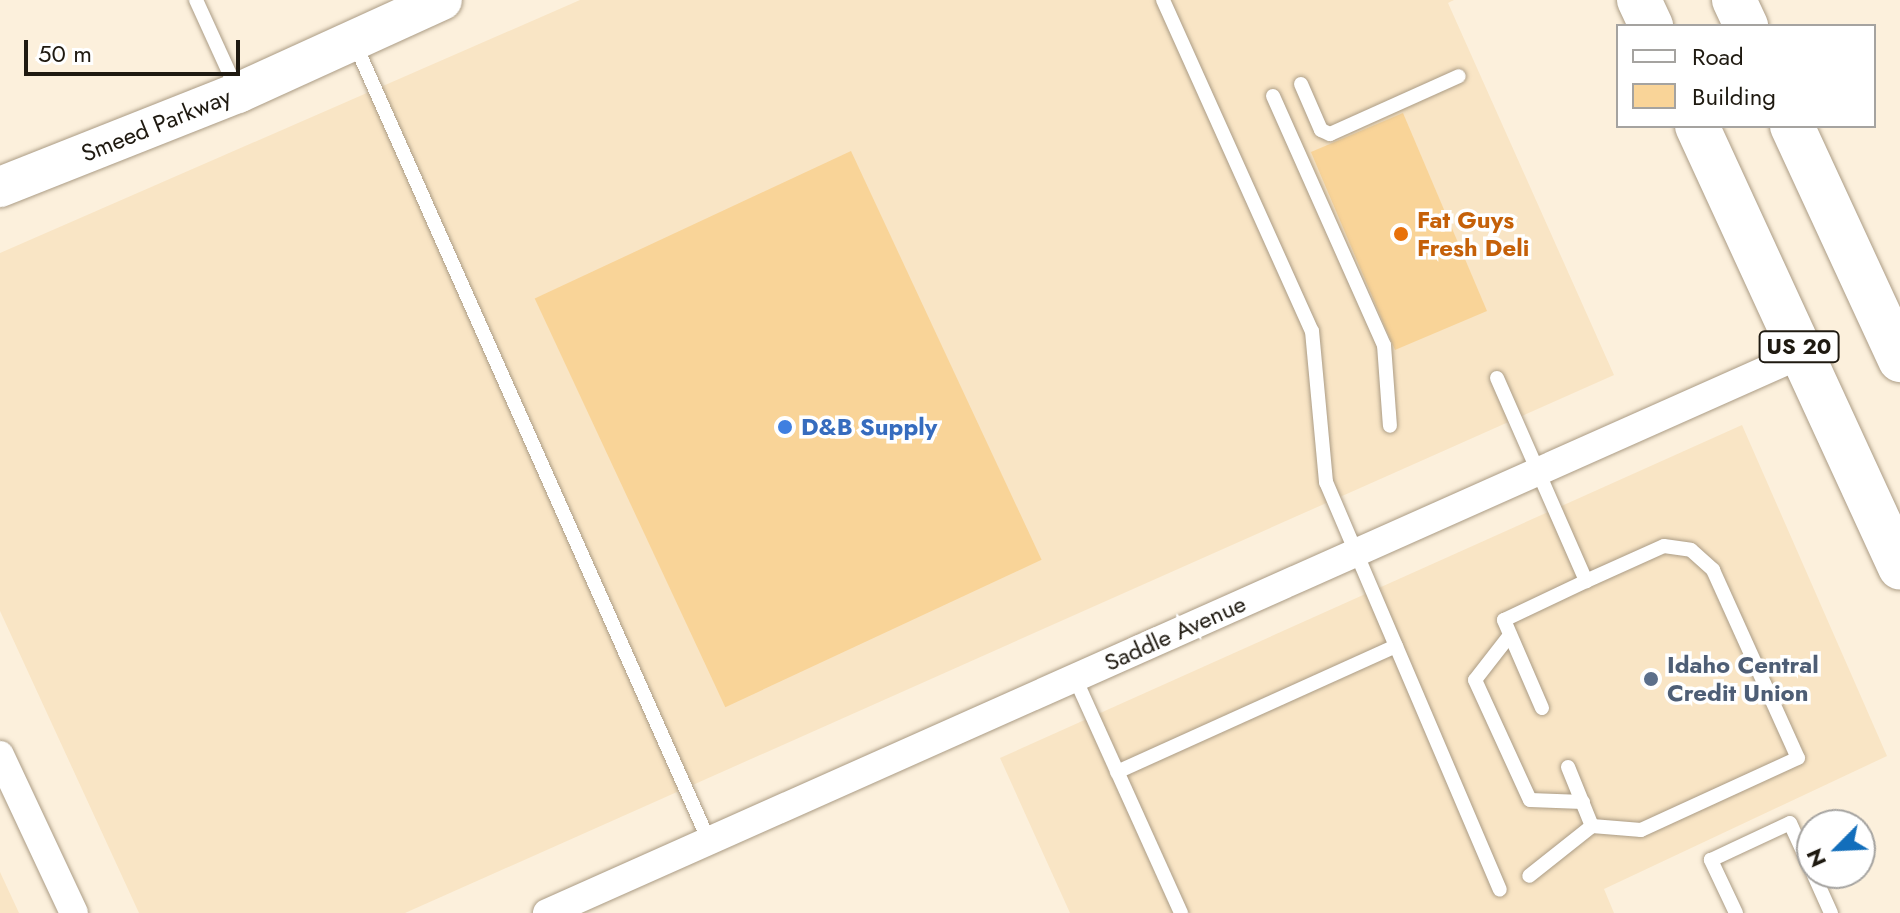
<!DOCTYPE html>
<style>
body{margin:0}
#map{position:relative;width:1900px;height:913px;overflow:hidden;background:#fcf0dc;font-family:Jost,sans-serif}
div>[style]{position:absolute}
.built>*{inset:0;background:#f9e5c5}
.building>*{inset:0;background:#f9d498;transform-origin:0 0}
.roads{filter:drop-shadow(0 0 2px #ab9c85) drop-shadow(0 0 2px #ab9c85)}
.lane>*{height:14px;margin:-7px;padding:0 7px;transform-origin:7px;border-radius:7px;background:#fff}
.street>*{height:28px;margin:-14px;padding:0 14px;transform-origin:14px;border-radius:14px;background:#fff}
.secondary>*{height:40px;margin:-20px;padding:0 20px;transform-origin:20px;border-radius:20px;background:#fff}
.primary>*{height:44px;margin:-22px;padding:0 22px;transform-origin:22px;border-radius:22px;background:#fff}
.dots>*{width:22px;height:22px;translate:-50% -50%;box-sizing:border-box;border:4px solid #fff;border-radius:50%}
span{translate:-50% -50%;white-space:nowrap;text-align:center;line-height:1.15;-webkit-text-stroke:7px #fff;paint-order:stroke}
.shield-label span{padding:2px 6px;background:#fff;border:2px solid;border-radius:6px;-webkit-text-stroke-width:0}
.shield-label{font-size:22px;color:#1f1a11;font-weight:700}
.street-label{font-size:24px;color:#1f1a11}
.food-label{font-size:24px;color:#c56008;font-weight:700}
.left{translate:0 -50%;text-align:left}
.shop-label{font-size:24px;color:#366cbe;font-weight:700}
.service-label{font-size:24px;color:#4e5e75;font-weight:700}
.legend{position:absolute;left:1616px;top:24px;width:260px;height:104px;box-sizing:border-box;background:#fff;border:2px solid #a5a3a0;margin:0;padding:10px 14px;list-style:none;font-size:24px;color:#1f1a11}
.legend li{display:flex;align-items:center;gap:16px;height:40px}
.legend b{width:40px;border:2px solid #a5a3a0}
.north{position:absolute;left:1796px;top:809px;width:80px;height:80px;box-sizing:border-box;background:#fff;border:2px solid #a5a3a0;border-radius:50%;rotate:246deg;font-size:22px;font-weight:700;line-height:32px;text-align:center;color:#1f1a11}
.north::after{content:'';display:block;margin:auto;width:28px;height:36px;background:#126ebb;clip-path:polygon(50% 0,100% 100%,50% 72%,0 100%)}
.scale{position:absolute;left:24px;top:40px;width:216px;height:36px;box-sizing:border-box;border:4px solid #1f1a11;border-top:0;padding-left:10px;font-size:24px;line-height:28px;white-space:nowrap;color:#1f1a11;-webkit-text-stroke:6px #fff;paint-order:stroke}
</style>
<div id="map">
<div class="built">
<i style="clip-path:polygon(580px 0,1454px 0,1448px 3px,1614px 375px,405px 913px,139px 913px,0 611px,0 253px)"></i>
<i style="clip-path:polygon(1742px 425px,1887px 756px,1604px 889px,1614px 913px,1070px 913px,1000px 758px)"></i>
<i style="clip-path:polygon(0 872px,19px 913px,0 913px)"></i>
</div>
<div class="building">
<i style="left:1403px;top:113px;width:215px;height:100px;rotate:67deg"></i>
<i style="left:851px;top:151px;width:451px;height:349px;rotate:65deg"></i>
</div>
<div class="roads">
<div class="lane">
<i style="left:196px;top:0;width:101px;rotate:65.5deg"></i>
<i style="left:1163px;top:0;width:363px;rotate:65.8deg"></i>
<i style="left:1312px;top:331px;width:152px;rotate:84.7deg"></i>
<i style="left:1326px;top:482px;width:443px;rotate:66.9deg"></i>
<i style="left:355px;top:44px;width:872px;rotate:66.05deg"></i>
<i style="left:1301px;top:84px;width:50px;rotate:66.5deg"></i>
<i style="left:1321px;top:130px;width:10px;rotate:24deg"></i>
<i style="left:1330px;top:134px;width:141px;rotate:-24.2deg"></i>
<i style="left:1273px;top:96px;width:273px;rotate:66deg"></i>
<i style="left:1384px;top:345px;width:81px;rotate:85.8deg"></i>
<i style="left:1497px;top:378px;width:222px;rotate:66.3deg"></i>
<i style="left:1586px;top:581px;width:85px;rotate:-24.2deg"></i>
<i style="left:1664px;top:546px;width:27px;rotate:8deg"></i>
<i style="left:1691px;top:550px;width:30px;rotate:42deg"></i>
<i style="left:1713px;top:570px;width:206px;rotate:65.7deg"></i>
<i style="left:1798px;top:758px;width:173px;rotate:155.4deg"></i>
<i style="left:1641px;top:830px;width:49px;rotate:-175.3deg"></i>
<i style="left:1592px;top:826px;width:80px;rotate:141.6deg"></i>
<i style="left:1510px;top:635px;width:57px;rotate:127.9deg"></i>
<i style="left:1475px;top:680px;width:132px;rotate:65.4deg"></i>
<i style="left:1530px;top:800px;width:53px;rotate:2.2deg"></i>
<i style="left:1075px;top:678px;width:258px;rotate:65.7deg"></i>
<i style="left:1542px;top:708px;width:96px;rotate:-113.4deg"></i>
<i style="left:1504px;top:620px;width:91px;rotate:-25.4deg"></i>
<i style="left:1568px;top:767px;width:64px;rotate:67.9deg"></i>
<i style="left:1117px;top:772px;width:306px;rotate:-24.3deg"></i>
<i style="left:1813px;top:873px;width:44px;rotate:65.8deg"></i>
<i style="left:1736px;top:913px;width:59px;rotate:-115.3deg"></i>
<i style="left:1711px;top:860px;width:87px;rotate:-25.1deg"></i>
<i style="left:1790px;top:823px;width:53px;rotate:65.4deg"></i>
</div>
<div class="street">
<i style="left:0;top:755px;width:174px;rotate:64.9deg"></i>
<i style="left:547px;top:913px;width:1374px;rotate:-24.01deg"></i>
</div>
<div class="secondary">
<i style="left:0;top:187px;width:256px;rotate:-21.6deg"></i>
<i style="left:238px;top:93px;width:224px;rotate:-24.5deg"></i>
</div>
<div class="primary">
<i style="left:1639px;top:0;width:29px;rotate:65deg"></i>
<i style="left:1734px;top:0;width:29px;rotate:65deg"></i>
<i style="left:1697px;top:126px;width:486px;rotate:65.3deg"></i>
<i style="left:1792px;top:126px;width:258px;rotate:65.2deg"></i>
</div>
</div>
<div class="dots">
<i style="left:1401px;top:234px;background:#e8710a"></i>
<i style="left:785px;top:427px;background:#3f7fe0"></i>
<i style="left:1651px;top:679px;background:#5c6f8a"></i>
</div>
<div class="shield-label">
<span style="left:1799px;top:347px">US 20</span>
</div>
<div class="street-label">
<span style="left:156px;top:125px;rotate:-22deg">Smeed Parkway</span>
<span style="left:1175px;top:633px;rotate:-24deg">Saddle Avenue</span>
</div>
<div class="food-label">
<span class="left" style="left:1417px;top:234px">Fat Guys<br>Fresh Deli</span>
</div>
<div class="shop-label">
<span class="left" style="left:801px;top:427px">D&amp;B Supply</span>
</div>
<div class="service-label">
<span class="left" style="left:1667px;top:679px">Idaho Central<br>Credit Union</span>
</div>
<ul class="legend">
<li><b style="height:10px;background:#fff"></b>Road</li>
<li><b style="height:22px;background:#f9d498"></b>Building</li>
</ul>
<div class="north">N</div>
<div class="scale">50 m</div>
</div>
